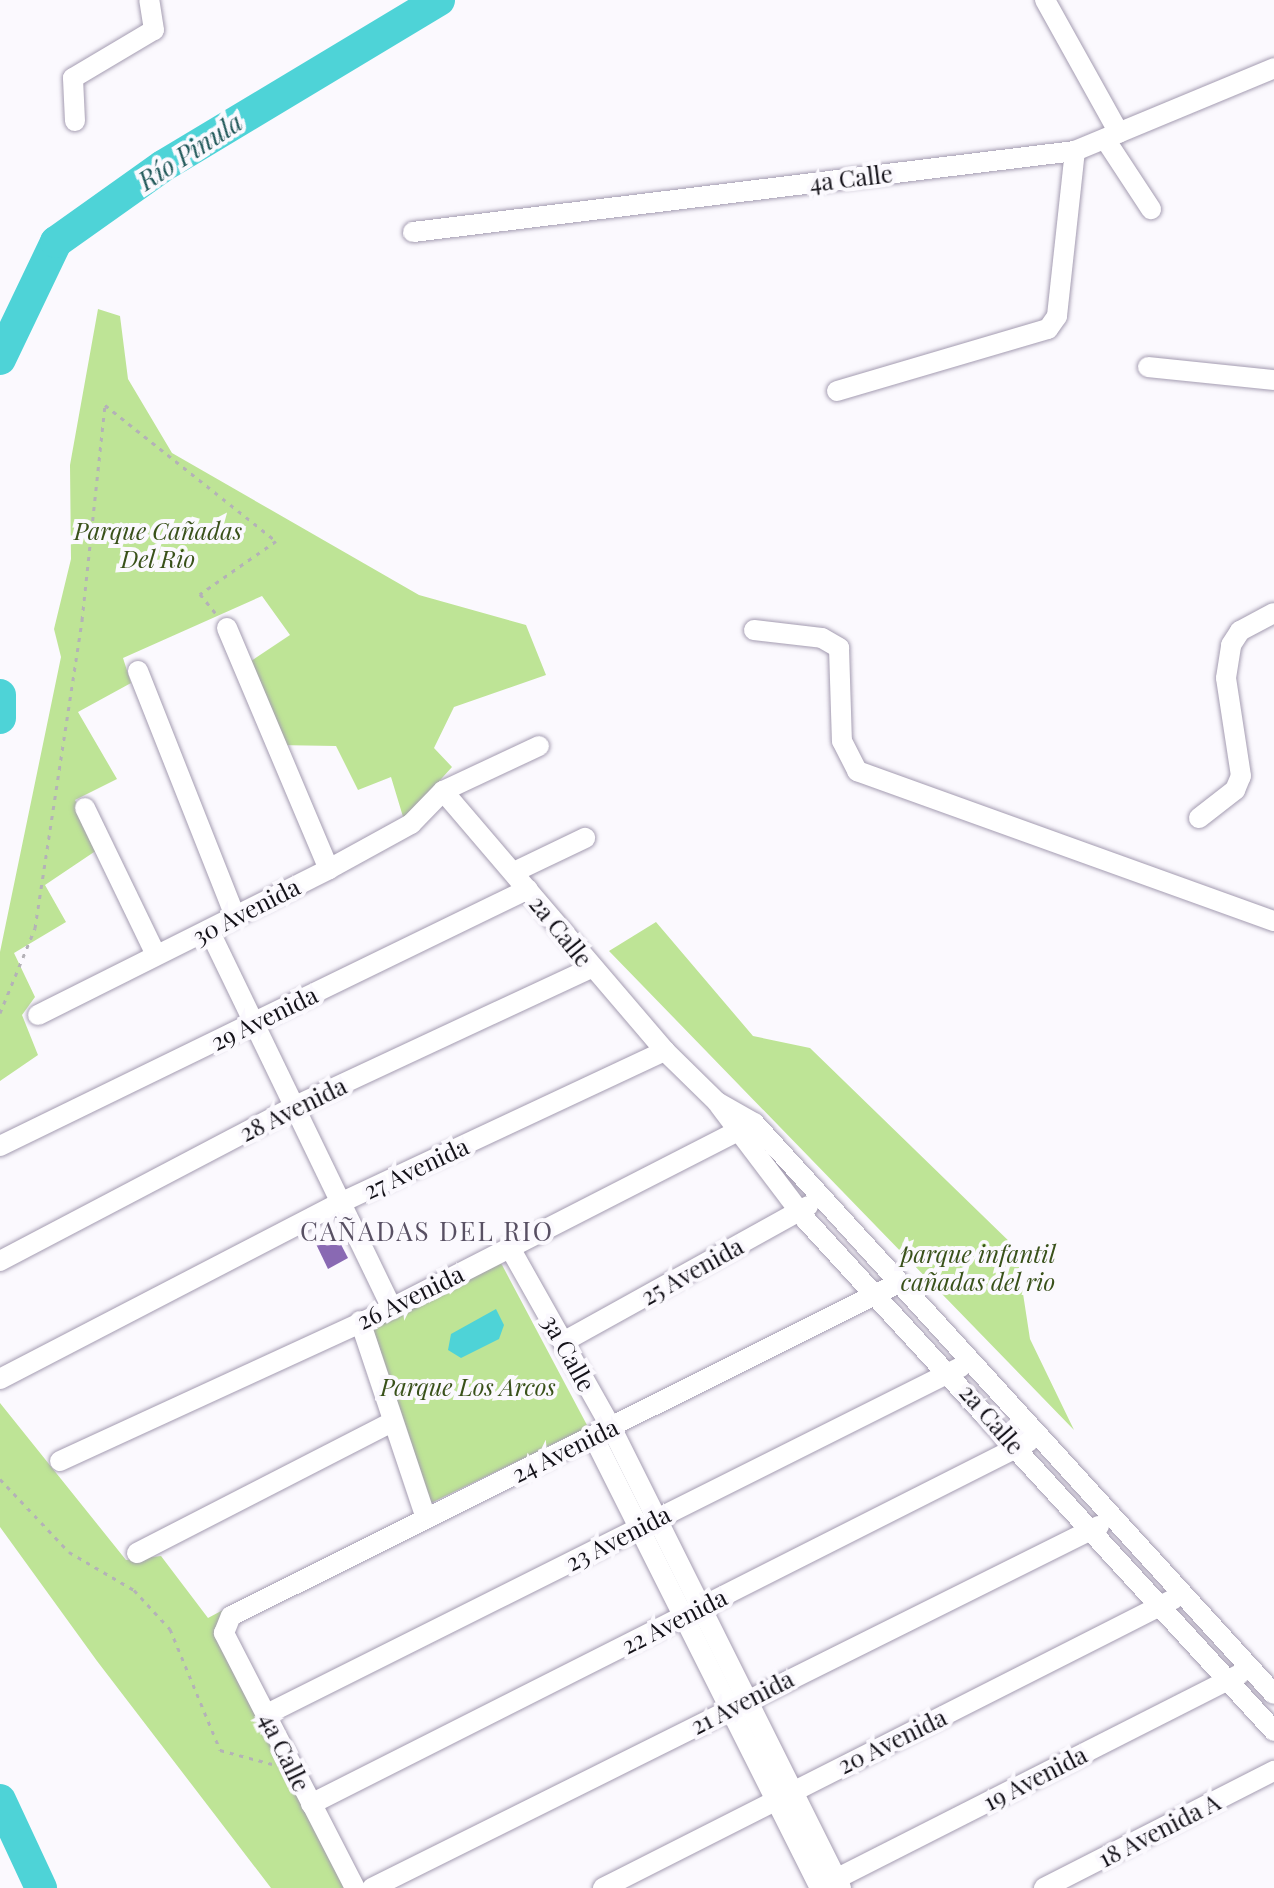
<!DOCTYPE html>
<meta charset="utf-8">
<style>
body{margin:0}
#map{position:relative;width:1274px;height:1888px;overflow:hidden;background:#fbf9fe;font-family:"Playfair Display",serif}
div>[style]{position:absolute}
.green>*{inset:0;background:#bee496}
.water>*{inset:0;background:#4ed3d7}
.river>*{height:32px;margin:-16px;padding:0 16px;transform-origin:16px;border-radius:16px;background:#4ed3d7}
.building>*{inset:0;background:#8969b3}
.path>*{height:3px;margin-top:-1.5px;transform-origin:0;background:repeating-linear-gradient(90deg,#b4b2b7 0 4px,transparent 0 10px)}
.roads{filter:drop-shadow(0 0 2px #a49cb1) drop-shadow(0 0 2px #a49cb1)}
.minor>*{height:20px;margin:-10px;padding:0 10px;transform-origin:10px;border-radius:10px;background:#fff}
span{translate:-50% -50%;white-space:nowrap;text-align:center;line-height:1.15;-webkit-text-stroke:8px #fbf9fe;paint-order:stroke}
.street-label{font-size:24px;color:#141219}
.park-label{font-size:24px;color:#39511a;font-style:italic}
.water-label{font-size:26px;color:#235a5b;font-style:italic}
.neighbourhood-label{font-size:26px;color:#585063;letter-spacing:2px}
</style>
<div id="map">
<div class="green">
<i style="clip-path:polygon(98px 309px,120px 316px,128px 379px,172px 453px,419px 595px,526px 625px,546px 675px,454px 707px,434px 748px,452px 767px,404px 820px,391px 777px,358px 790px,336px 746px,276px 745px,251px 661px,290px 635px,262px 596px,123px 658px,131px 683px,78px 712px,117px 779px,75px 800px,100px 848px,45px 885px,66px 922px,14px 953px,35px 997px,22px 1015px,38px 1055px,0 1081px,0 952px,61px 657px,54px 629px,71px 559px,70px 465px)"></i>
<i style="clip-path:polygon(656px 922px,753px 1036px,810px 1048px,1016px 1248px,1030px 1339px,1074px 1430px,609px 951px)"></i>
<i style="clip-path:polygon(501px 1263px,588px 1427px,427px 1505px,362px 1322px)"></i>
<i style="clip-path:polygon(0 1403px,126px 1560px,161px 1556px,208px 1618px,223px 1610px,354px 1888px,271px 1888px,97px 1661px,0 1527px)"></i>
</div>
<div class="water">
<i style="clip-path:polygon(496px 1309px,504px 1325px,499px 1339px,461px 1358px,448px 1350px,451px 1334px)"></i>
</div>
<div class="river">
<i style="left:0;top:359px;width:130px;rotate:-64.4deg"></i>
<i style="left:56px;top:242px;width:131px;rotate:-35.4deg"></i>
<i style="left:163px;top:166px;width:322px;rotate:-31deg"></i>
<i style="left:0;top:695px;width:23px;rotate:90deg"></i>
<i style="left:0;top:1800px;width:97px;rotate:65deg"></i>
</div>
<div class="building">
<i style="clip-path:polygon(334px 1231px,348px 1258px,328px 1269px,316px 1244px)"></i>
</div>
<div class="path">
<i style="left:0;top:1013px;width:92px;rotate:-67.6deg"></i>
<i style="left:35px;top:928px;width:312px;rotate:-81.3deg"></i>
<i style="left:82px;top:620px;width:216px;rotate:-83.9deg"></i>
<i style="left:105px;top:405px;width:218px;rotate:38.5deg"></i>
<i style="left:276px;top:541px;width:93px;rotate:145.1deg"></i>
<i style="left:200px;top:594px;width:27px;rotate:51deg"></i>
<i style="left:0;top:1479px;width:100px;rotate:46.6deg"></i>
<i style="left:69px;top:1552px;width:75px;rotate:30.3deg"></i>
<i style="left:134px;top:1590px;width:53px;rotate:47.3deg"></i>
<i style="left:170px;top:1629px;width:131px;rotate:67.5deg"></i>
<i style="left:220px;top:1750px;width:54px;rotate:15.1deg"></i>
</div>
<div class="roads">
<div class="minor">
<i style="left:1045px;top:0;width:152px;rotate:60.9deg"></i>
<i style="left:75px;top:121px;width:43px;rotate:-92.7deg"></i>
<i style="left:73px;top:78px;width:94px;rotate:-30.7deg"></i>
<i style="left:154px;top:30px;width:30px;rotate:-99deg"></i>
<i style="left:1105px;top:139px;width:84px;rotate:56.7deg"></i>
<i style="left:413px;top:232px;width:667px;rotate:-6.98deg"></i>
<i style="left:1075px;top:151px;width:216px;rotate:-22.6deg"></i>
<i style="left:1148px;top:367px;width:127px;rotate:5.9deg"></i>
<i style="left:837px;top:391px;width:220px;rotate:-16.4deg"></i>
<i style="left:1048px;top:329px;width:16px;rotate:-55deg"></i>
<i style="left:1057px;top:316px;width:166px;rotate:-83.8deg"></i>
<i style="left:227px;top:628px;width:262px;rotate:67.1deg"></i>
<i style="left:754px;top:630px;width:68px;rotate:6.7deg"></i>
<i style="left:822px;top:638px;width:20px;rotate:30deg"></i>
<i style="left:839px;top:648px;width:93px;rotate:88.2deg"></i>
<i style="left:842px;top:741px;width:34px;rotate:63deg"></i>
<i style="left:857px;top:771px;width:443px;rotate:19.8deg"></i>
<i style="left:138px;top:671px;width:264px;rotate:68.4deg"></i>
<i style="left:443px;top:791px;width:342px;rotate:49.5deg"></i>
<i style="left:665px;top:1051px;width:73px;rotate:44.4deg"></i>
<i style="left:717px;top:1102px;width:43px;rotate:29.6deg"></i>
<i style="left:754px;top:1123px;width:772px;rotate:47.68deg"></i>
<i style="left:85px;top:808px;width:163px;rotate:64.2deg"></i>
<i style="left:1199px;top:818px;width:46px;rotate:-37.9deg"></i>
<i style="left:1235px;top:790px;width:15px;rotate:-67deg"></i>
<i style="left:1241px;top:776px;width:99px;rotate:-98.7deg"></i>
<i style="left:1226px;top:678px;width:33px;rotate:-81deg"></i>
<i style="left:1231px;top:645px;width:17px;rotate:-57deg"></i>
<i style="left:1240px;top:631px;width:38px;rotate:-28deg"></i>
<i style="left:514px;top:872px;width:79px;rotate:-25.6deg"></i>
<i style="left:209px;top:930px;width:420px;rotate:64.2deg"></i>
<i style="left:38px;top:1015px;width:326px;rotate:-26.6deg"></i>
<i style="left:329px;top:869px;width:94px;rotate:-28.8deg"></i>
<i style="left:411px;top:824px;width:46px;rotate:-45.9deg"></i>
<i style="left:443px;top:791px;width:106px;rotate:-25.1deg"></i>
<i style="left:719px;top:1105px;width:144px;rotate:52.9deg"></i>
<i style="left:806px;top:1220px;width:693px;rotate:47.51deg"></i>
<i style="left:0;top:1146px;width:587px;rotate:-25.95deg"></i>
<i style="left:510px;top:1248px;width:206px;rotate:60.6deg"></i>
<i style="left:611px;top:1427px;width:515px;rotate:63.48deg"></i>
<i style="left:0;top:1261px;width:331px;rotate:-27.7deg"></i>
<i style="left:293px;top:1107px;width:329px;rotate:-25deg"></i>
<i style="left:360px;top:1321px;width:208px;rotate:71.5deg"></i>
<i style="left:563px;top:1342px;width:280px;rotate:-29deg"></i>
<i style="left:0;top:1379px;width:383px;rotate:-27.4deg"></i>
<i style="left:340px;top:1203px;width:359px;rotate:-25.1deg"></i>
<i style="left:593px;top:1436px;width:506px;rotate:63.33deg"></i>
<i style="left:60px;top:1461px;width:366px;rotate:-24.7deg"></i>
<i style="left:392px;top:1308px;width:399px;rotate:-27.1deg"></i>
<i style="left:137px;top:1553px;width:287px;rotate:-27.2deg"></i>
<i style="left:267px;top:1714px;width:776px;rotate:-26.57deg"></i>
<i style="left:311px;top:1804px;width:803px;rotate:-26.79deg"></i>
<i style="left:826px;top:1884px;width:464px;rotate:-26.9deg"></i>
<i style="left:355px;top:1888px;width:287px;rotate:-117.2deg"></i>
<i style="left:224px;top:1633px;width:18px;rotate:-68deg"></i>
<i style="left:231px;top:1616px;width:746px;rotate:-26.5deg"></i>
<i style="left:372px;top:1888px;width:812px;rotate:-26.47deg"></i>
<i style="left:603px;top:1888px;width:640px;rotate:-26.85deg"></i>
<i style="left:1044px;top:1888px;width:258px;rotate:-27deg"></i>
</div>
</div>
<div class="street-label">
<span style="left:851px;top:178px;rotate:-7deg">4a Calle</span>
<span style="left:246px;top:911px;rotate:-27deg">30 Avenida</span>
<span style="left:561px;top:931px;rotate:51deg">2a Calle</span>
<span style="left:264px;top:1018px;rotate:-26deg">29 Avenida</span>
<span style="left:293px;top:1109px;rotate:-26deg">28 Avenida</span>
<span style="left:416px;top:1168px;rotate:-25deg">27 Avenida</span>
<span style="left:692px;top:1271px;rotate:-29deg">25 Avenida</span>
<span style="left:410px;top:1297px;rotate:-26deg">26 Avenida</span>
<span style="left:569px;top:1353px;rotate:61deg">3a Calle</span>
<span style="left:992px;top:1419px;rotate:49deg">2a Calle</span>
<span style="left:565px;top:1450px;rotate:-26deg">24 Avenida</span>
<span style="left:618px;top:1538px;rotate:-27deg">23 Avenida</span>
<span style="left:674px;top:1621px;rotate:-27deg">22 Avenida</span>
<span style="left:742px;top:1702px;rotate:-27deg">21 Avenida</span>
<span style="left:892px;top:1741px;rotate:-26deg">20 Avenida</span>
<span style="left:285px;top:1752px;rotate:64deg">4a Calle</span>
<span style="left:1035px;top:1778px;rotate:-27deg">19 Avenida</span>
<span style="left:1159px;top:1830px;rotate:-27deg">18 Avenida A</span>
</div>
<div class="park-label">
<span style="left:158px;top:545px">Parque Cañadas<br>Del Rio</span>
<span style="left:978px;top:1268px">parque infantil<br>cañadas del rio</span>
<span style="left:468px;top:1387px">Parque Los Arcos</span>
</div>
<div class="water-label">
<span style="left:190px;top:151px;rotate:-33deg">Río Pinula</span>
</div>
<div class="neighbourhood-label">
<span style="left:427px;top:1231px">CAÑADAS DEL RIO</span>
</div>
</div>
